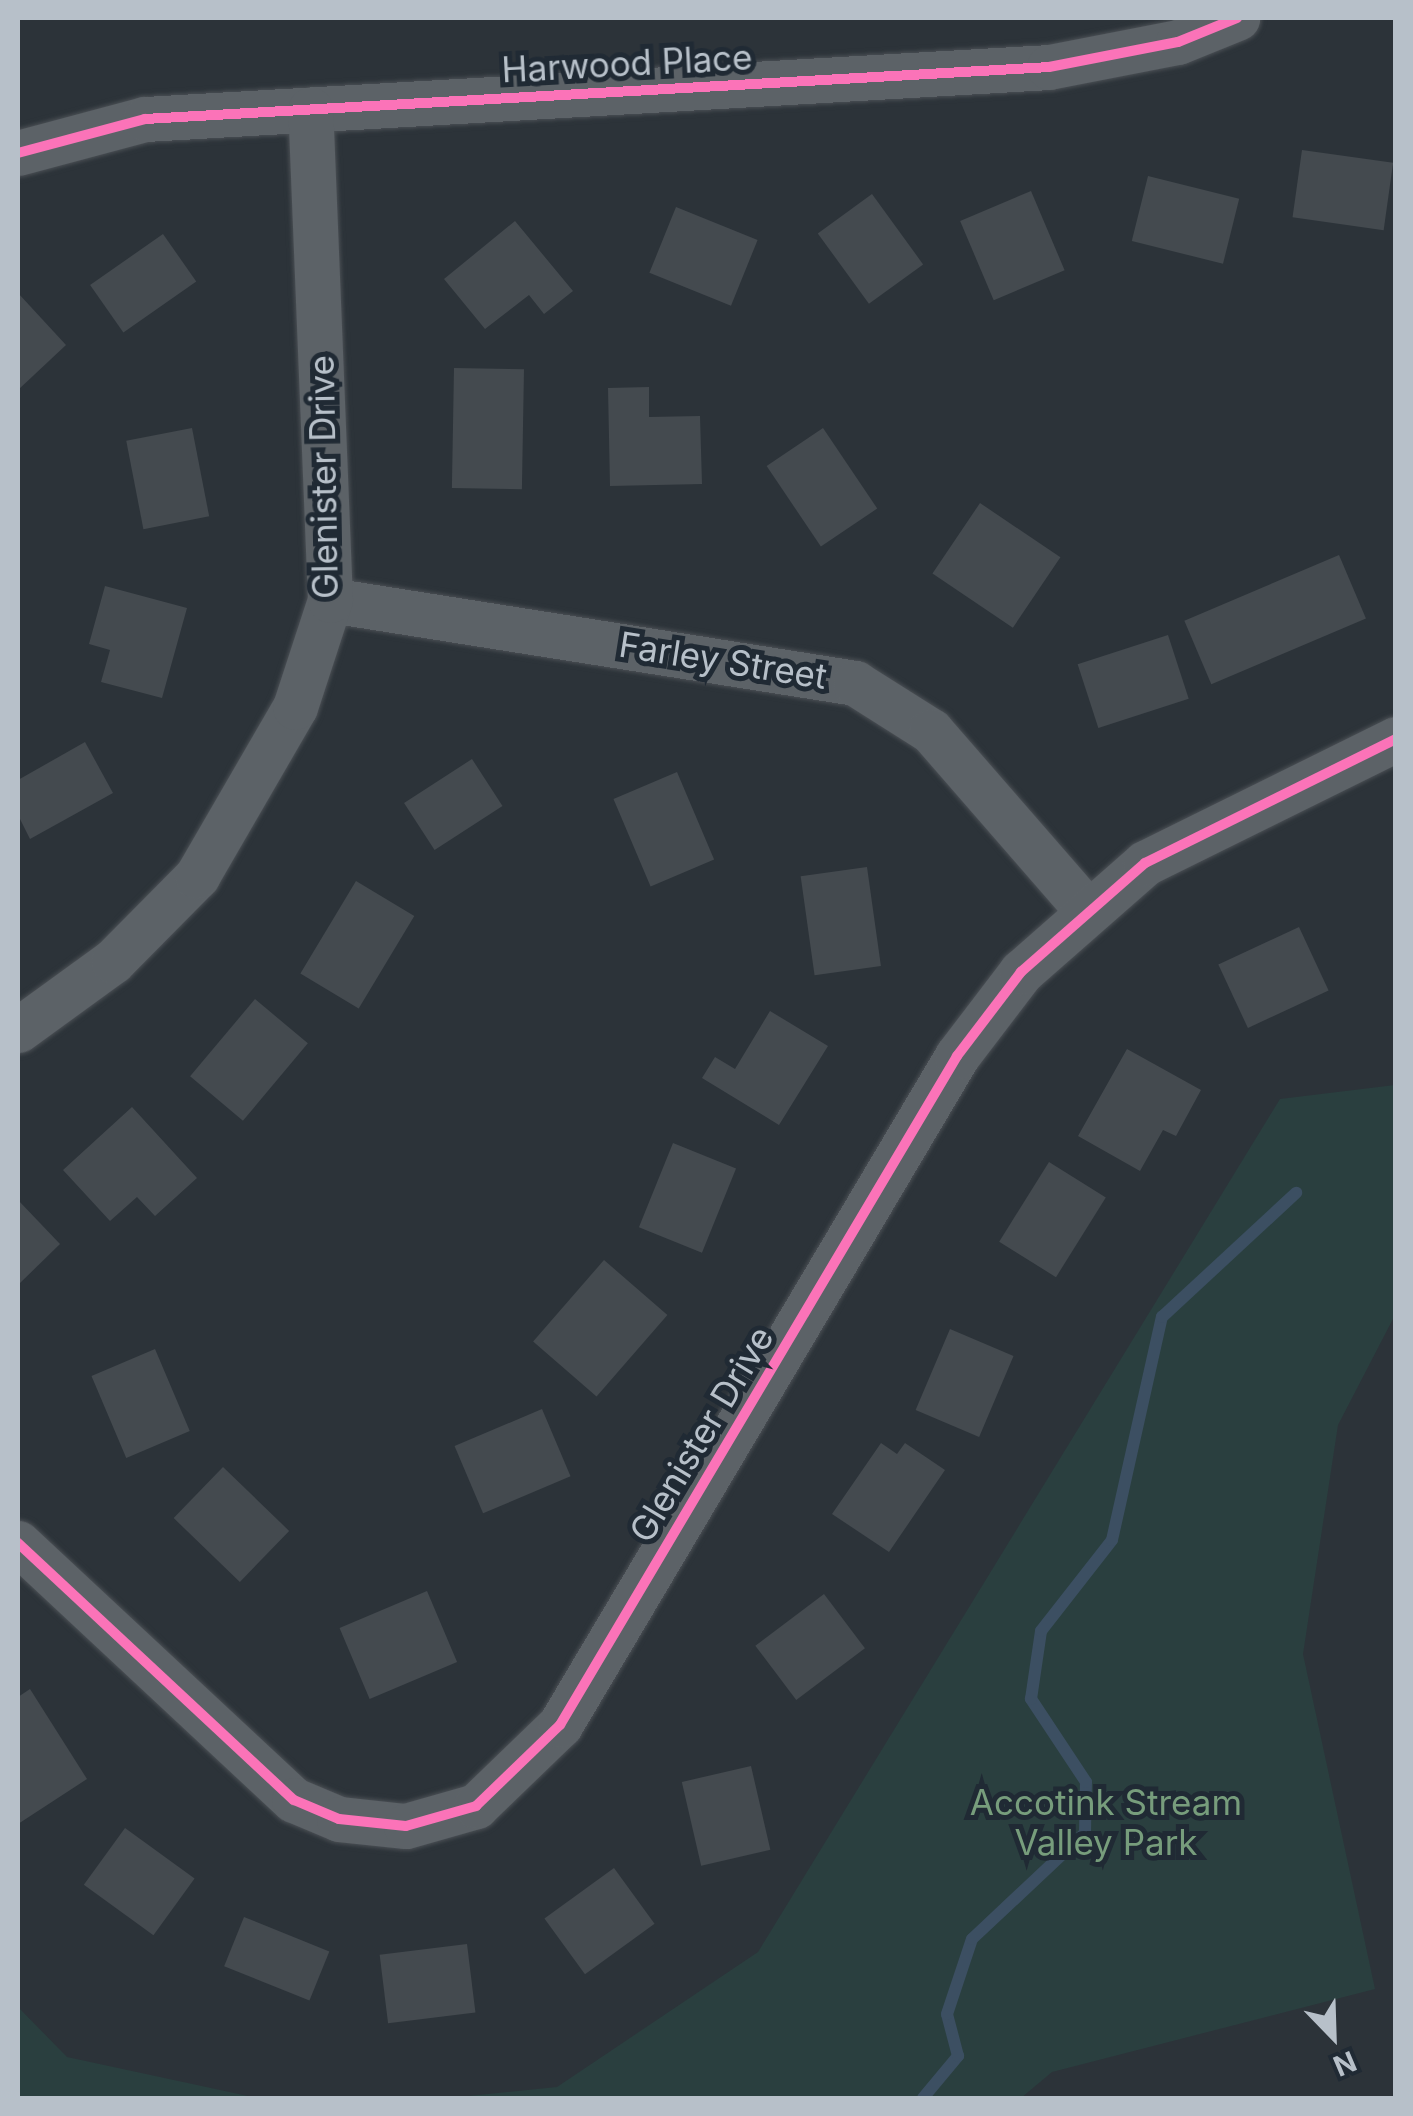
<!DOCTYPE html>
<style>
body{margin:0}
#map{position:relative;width:1413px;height:2116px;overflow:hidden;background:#2c3339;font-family:Inter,sans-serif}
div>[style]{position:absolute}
.green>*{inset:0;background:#2a3f3f}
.stream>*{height:12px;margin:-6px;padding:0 6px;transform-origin:6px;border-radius:6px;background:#3c4f62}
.building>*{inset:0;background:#444a4f;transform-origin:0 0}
.roads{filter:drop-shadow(0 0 2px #4a4f54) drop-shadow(0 0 2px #4a4f54)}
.minor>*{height:45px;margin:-22.5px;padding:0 22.5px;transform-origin:22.5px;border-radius:22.5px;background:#5c6267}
.cycleway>*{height:10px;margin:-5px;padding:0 5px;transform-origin:5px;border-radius:5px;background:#fb73b8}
span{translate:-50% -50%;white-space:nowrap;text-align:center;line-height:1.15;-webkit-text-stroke:10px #202a34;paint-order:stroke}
.street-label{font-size:35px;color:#b7c0c9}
.park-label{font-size:35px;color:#779d7c}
.frame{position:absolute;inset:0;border:20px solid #b7c0c9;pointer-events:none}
.north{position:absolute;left:1283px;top:1986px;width:100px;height:100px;-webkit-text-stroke:8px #202a34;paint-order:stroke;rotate:157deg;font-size:28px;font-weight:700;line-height:40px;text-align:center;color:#b7c0c9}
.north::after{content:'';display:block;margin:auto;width:35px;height:45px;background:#b7c0c9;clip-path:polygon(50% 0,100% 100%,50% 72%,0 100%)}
</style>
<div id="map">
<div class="green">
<i style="clip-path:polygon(1395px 1085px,1395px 1315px,1338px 1425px,1303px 1654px,1375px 1989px,1052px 2072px,1021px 2098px,449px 2098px,557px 2087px,758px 1952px,1280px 1099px)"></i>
<i style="clip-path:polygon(18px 2007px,67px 2057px,257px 2098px,18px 2098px)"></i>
</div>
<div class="stream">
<i style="left:923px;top:2098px;width:55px;rotate:-50.2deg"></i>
<i style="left:958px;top:2056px;width:43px;rotate:-104.7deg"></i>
<i style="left:947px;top:2014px;width:79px;rotate:-71.6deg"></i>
<i style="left:972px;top:1939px;width:155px;rotate:-43.2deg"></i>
<i style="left:1085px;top:1833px;width:51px;rotate:-88.9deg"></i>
<i style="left:1086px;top:1782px;width:100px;rotate:-123.5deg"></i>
<i style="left:1031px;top:1699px;width:69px;rotate:-81.6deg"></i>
<i style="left:1041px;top:1631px;width:115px;rotate:-52deg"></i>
<i style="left:1112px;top:1540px;width:229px;rotate:-77.4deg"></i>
<i style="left:1162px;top:1317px;width:183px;rotate:-42.8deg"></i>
</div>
<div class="building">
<i style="left:1302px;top:150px;width:92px;height:68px;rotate:8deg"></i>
<i style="left:1148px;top:176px;width:94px;height:67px;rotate:14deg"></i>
<i style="left:1031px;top:191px;width:86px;height:77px;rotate:67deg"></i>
<i style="left:872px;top:194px;width:87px;height:67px;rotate:54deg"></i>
<i style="left:676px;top:207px;width:88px;height:71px;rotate:22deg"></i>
<i style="clip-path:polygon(515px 221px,573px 291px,544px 314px,529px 295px,485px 329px,444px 279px)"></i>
<i style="left:163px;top:234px;width:58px;height:89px;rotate:55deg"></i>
<i style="clip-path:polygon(18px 293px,66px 345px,18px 390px)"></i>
<i style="left:454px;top:368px;width:70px;height:120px;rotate:1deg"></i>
<i style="clip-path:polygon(649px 387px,649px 417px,700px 416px,702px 484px,610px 486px,608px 388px)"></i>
<i style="left:192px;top:428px;width:90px;height:67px;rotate:79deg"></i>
<i style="left:823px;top:428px;width:97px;height:68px;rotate:56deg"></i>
<i style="left:980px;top:503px;width:97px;height:85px;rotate:34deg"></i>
<i style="left:1339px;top:555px;width:69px;height:168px;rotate:67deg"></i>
<i style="clip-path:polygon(105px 586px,187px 608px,162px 698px,101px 682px,110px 650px,89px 644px)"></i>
<i style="left:1168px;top:635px;width:67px;height:95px;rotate:72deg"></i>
<i style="clip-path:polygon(85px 742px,113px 793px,30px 839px,18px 815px,18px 780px)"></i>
<i style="left:472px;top:759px;width:56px;height:81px;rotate:57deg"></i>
<i style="left:677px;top:772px;width:95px;height:69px;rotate:67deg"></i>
<i style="left:867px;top:867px;width:100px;height:67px;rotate:82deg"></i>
<i style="left:356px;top:881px;width:68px;height:108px;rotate:31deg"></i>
<i style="left:1299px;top:927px;width:70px;height:89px;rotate:65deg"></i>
<i style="left:255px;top:999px;width:69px;height:101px;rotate:40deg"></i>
<i style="clip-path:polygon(770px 1011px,828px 1046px,779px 1125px,702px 1078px,715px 1057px,735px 1069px)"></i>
<i style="clip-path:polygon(1127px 1049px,1201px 1090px,1176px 1136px,1163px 1130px,1140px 1171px,1078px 1136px)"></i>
<i style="clip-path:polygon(132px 1107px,197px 1178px,155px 1216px,137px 1197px,110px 1221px,63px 1170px)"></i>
<i style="left:673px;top:1143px;width:68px;height:91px;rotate:22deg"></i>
<i style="left:1049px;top:1162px;width:67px;height:94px;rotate:32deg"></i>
<i style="clip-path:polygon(18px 1200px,60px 1244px,18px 1285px)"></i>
<i style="left:604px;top:1260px;width:84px;height:108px;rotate:41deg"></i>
<i style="left:950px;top:1329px;width:69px;height:88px;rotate:23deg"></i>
<i style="left:155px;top:1349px;width:89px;height:69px;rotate:67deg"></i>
<i style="left:542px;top:1409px;width:73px;height:95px;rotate:67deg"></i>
<i style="clip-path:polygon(881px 1443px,897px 1454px,905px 1443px,945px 1470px,889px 1552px,832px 1514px)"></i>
<i style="left:223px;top:1467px;width:92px;height:71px;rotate:44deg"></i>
<i style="left:427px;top:1591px;width:77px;height:95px;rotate:67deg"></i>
<i style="left:824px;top:1594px;width:68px;height:86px;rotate:53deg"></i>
<i style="clip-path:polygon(30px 1689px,87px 1779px,18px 1824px,18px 1697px)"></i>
<i style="left:751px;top:1766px;width:86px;height:71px;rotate:77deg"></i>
<i style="left:125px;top:1828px;width:86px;height:70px;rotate:36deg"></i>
<i style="left:614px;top:1868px;width:69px;height:86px;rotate:54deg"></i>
<i style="left:244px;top:1917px;width:92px;height:53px;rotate:22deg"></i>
<i style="left:467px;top:1944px;width:69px;height:88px;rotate:83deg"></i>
</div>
<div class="roads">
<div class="minor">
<i style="left:18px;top:153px;width:131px;rotate:-15deg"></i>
<i style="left:145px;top:119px;width:905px;rotate:-3.29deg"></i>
<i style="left:1049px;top:67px;width:131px;rotate:-11deg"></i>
<i style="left:1178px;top:42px;width:64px;rotate:-22.1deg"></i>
<i style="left:330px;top:600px;width:532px;rotate:8.98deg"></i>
<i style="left:855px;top:683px;width:90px;rotate:32.3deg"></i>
<i style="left:931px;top:731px;width:235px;rotate:49deg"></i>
<i style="left:18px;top:1030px;width:117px;rotate:-36deg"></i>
<i style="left:113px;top:961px;width:120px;rotate:-45.3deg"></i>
<i style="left:197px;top:876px;width:195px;rotate:-59.9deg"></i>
<i style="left:295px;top:707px;width:113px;rotate:-71.9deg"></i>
<i style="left:330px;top:600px;width:491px;rotate:-92.3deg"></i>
<i style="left:18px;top:1543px;width:377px;rotate:43deg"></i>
<i style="left:294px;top:1800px;width:49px;rotate:22.9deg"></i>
<i style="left:339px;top:1819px;width:67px;rotate:6deg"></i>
<i style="left:406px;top:1826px;width:73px;rotate:-15.9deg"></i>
<i style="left:476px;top:1806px;width:117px;rotate:-44deg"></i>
<i style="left:560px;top:1725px;width:778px;rotate:-59.31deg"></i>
<i style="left:957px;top:1056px;width:106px;rotate:-52.7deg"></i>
<i style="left:1021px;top:972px;width:165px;rotate:-41.3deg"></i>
<i style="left:1145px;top:863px;width:280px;rotate:-26.3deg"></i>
</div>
</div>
<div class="cycleway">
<i style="left:18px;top:153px;width:131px;rotate:-15deg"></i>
<i style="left:145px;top:119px;width:905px;rotate:-3.29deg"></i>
<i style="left:1049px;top:67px;width:131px;rotate:-11deg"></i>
<i style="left:1178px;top:42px;width:64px;rotate:-22.1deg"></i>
<i style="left:18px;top:1543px;width:377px;rotate:43deg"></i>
<i style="left:294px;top:1800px;width:49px;rotate:22.9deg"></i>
<i style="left:339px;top:1819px;width:67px;rotate:6deg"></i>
<i style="left:406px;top:1826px;width:73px;rotate:-15.9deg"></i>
<i style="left:476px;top:1806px;width:117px;rotate:-44deg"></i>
<i style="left:560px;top:1725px;width:778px;rotate:-59.31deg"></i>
<i style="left:957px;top:1056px;width:106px;rotate:-52.7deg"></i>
<i style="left:1021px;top:972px;width:165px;rotate:-41.3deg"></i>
<i style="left:1145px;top:863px;width:280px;rotate:-26.3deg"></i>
</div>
<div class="street-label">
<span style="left:627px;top:63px;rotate:-3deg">Harwood Place</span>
<span style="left:323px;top:477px;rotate:-91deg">Glenister Drive</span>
<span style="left:723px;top:660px;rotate:9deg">Farley Street</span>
<span style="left:701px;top:1434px;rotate:-59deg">Glenister Drive</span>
</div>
<div class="park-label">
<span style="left:1106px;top:1822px">Accotink Stream<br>Valley Park</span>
</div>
<div class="frame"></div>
<div class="north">N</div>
</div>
